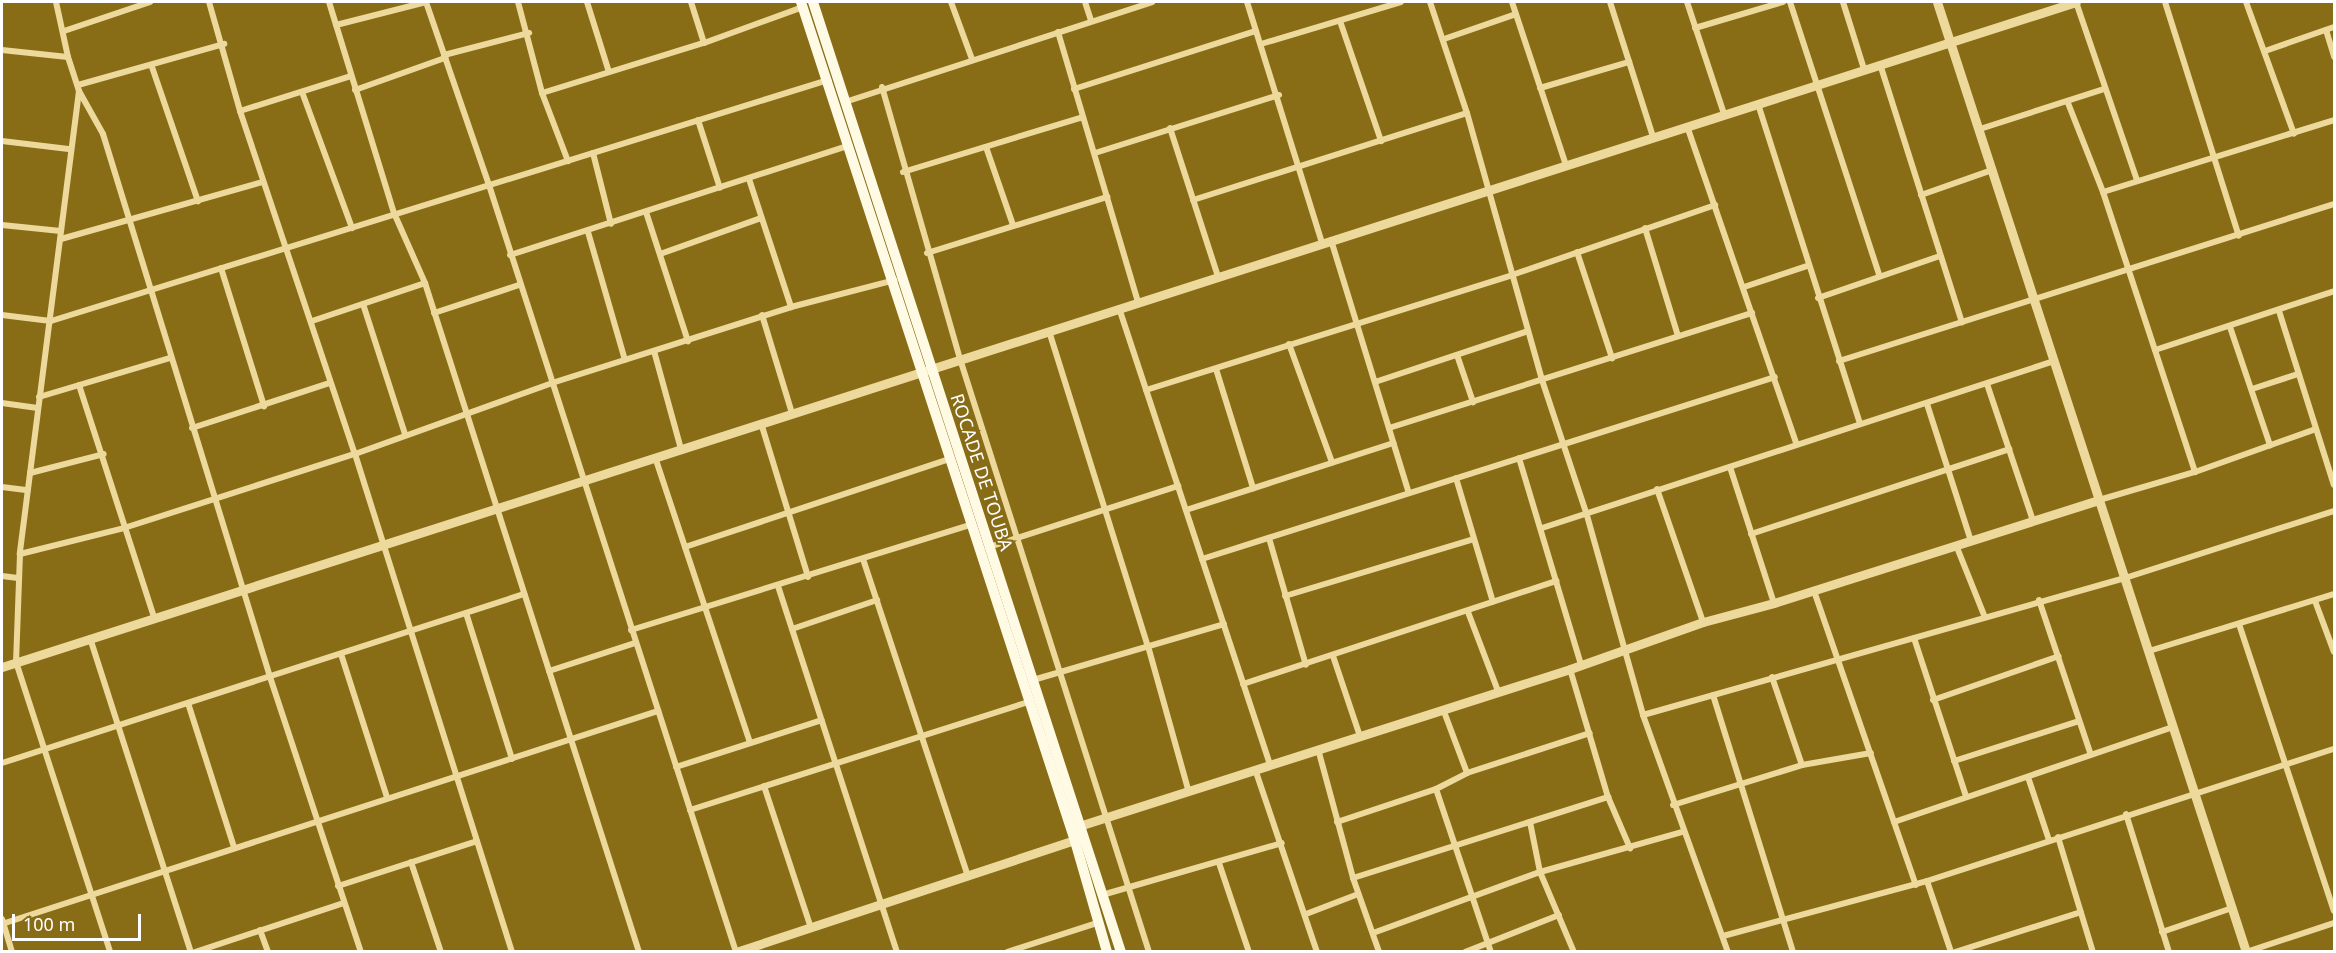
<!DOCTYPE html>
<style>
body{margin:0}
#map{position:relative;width:2336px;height:953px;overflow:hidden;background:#886c16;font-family:"Noto Sans",sans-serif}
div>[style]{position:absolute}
.minor>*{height:6px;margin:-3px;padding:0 3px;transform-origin:3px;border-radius:3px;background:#eed99d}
.tertiary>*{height:9px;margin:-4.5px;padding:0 4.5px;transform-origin:4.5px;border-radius:4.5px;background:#eed99d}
.primary>*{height:10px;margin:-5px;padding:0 5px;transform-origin:5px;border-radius:5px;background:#fffae4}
span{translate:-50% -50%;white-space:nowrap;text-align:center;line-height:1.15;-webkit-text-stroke:4.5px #886c16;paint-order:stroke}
.street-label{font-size:18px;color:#fff}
.frame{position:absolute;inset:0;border:3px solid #fff;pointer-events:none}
.scale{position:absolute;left:12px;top:914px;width:129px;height:27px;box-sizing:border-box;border:3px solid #fff;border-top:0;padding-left:8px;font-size:18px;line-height:21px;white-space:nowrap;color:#fff;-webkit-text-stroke:4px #886c16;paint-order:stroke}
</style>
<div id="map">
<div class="minor">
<i style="left:56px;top:2px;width:56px;rotate:77.7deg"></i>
<i style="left:68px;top:57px;width:36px;rotate:72deg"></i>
<i style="left:79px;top:91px;width:49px;rotate:60.8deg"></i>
<i style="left:103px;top:134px;width:568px;rotate:72.9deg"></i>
<i style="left:270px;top:677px;width:290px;rotate:71.7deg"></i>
<i style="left:209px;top:2px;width:113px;rotate:74.1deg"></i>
<i style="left:240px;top:111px;width:362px;rotate:71.5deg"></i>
<i style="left:355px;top:454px;width:522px;rotate:72.5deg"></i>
<i style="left:329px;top:2px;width:221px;rotate:72.9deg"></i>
<i style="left:394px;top:213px;width:77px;rotate:66.1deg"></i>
<i style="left:425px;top:283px;width:702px;rotate:72.26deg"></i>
<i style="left:426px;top:2px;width:194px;rotate:71deg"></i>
<i style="left:489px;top:185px;width:806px;rotate:72.15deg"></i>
<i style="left:518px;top:2px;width:94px;rotate:75.2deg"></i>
<i style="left:542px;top:93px;width:73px;rotate:69.1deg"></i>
<i style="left:587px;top:2px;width:73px;rotate:72.6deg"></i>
<i style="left:691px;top:2px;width:43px;rotate:72.4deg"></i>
<i style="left:951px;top:2px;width:61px;rotate:69.8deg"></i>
<i style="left:1085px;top:2px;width:20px;rotate:72deg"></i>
<i style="left:1247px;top:2px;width:252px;rotate:72.7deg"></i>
<i style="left:1430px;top:2px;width:117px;rotate:71.6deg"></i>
<i style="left:1467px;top:113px;width:277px;rotate:74.3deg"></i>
<i style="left:1542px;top:380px;width:139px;rotate:71.6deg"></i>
<i style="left:1586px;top:512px;width:211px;rotate:74.3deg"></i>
<i style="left:1643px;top:715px;width:252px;rotate:70.3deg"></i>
<i style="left:1512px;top:2px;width:172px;rotate:71.7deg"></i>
<i style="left:1610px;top:2px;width:142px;rotate:72.3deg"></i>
<i style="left:1687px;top:2px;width:118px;rotate:71.7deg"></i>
<i style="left:1790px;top:2px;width:287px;rotate:71.9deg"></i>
<i style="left:1843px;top:2px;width:70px;rotate:72.6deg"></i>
<i style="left:2076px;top:2px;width:188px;rotate:71.1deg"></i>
<i style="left:2165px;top:2px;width:245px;rotate:72.5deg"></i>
<i style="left:2246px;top:2px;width:140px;rotate:70deg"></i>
<i style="left:1340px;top:21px;width:127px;rotate:71.1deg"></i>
<i style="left:336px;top:25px;width:93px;rotate:-14.3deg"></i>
<i style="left:1695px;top:28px;width:92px;rotate:-16.5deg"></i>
<i style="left:2326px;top:30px;width:28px;rotate:73deg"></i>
<i style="left:64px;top:31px;width:91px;rotate:-18.6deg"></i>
<i style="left:1058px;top:32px;width:282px;rotate:73.5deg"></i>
<i style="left:1444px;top:39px;width:76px;rotate:-19.1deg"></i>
<i style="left:1261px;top:44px;width:146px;rotate:-16.7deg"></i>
<i style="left:2px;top:50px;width:66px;rotate:6.1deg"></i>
<i style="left:2265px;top:51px;width:73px;rotate:-19.2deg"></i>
<i style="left:444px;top:55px;width:88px;rotate:-14.5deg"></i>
<i style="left:1880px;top:64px;width:271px;rotate:72.4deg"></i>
<i style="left:152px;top:67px;width:142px;rotate:71.1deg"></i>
<i style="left:78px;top:85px;width:152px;rotate:-15.7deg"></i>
<i style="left:882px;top:87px;width:283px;rotate:74deg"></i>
<i style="left:960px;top:359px;width:622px;rotate:72.32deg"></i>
<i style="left:1540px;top:88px;width:93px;rotate:-16.3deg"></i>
<i style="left:1074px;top:89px;width:191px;rotate:-17.7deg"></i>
<i style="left:355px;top:90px;width:96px;rotate:-19.6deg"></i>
<i style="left:79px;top:91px;width:467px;rotate:97.3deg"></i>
<i style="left:20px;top:554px;width:108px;rotate:92.1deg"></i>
<i style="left:16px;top:662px;width:305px;rotate:72deg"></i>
<i style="left:302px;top:92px;width:145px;rotate:69.8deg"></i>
<i style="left:542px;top:93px;width:170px;rotate:-17.2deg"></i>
<i style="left:704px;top:43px;width:105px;rotate:-20deg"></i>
<i style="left:845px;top:102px;width:323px;rotate:-18deg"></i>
<i style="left:2068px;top:103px;width:96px;rotate:68.5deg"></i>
<i style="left:2103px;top:192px;width:295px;rotate:71.8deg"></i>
<i style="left:1758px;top:104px;width:335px;rotate:72.3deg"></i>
<i style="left:240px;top:111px;width:116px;rotate:-17.5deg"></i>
<i style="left:698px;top:120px;width:71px;rotate:72.1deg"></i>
<i style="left:1687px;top:126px;width:335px;rotate:71deg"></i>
<i style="left:1170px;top:128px;width:157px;rotate:72.1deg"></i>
<i style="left:1980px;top:129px;width:130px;rotate:-17.9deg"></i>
<i style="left:2px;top:141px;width:67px;rotate:6.8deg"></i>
<i style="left:986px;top:147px;width:83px;rotate:70.9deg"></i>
<i style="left:593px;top:153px;width:73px;rotate:75.8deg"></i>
<i style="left:1095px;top:153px;width:193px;rotate:-17.5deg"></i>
<i style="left:903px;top:172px;width:188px;rotate:-17deg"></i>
<i style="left:749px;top:179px;width:135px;rotate:71.8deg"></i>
<i style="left:2103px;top:192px;width:242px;rotate:-17.3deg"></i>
<i style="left:1921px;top:195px;width:75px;rotate:-19.4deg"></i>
<i style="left:1193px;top:200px;width:287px;rotate:-17.6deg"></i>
<i style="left:646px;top:212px;width:136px;rotate:72deg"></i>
<i style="left:2px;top:225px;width:59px;rotate:5.8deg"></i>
<i style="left:1645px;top:228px;width:113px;rotate:73deg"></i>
<i style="left:588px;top:232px;width:133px;rotate:73.9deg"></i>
<i style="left:61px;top:239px;width:210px;rotate:-15.8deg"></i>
<i style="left:1331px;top:240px;width:263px;rotate:72.9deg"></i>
<i style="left:1577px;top:252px;width:112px;rotate:71.7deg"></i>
<i style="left:927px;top:253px;width:189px;rotate:-17.3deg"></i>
<i style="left:660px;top:254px;width:107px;rotate:-19.6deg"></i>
<i style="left:510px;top:255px;width:355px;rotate:-17.9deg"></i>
<i style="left:221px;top:268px;width:145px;rotate:72.7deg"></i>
<i style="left:1744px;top:287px;width:66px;rotate:-18.4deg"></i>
<i style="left:1818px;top:298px;width:129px;rotate:-19deg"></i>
<i style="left:363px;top:304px;width:137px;rotate:72.1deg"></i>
<i style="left:1119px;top:308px;width:480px;rotate:71.7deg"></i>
<i style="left:2279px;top:311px;width:182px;rotate:72.5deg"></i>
<i style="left:434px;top:313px;width:89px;rotate:-18.2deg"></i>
<i style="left:2px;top:315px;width:49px;rotate:7deg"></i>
<i style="left:51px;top:321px;width:814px;rotate:-17.23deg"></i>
<i style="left:762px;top:315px;width:102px;rotate:73deg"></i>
<i style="left:312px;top:321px;width:119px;rotate:-18.6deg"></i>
<i style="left:2230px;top:327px;width:125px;rotate:71.3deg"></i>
<i style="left:1049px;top:331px;width:330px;rotate:72.6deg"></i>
<i style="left:1148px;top:646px;width:148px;rotate:74.4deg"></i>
<i style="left:1289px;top:344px;width:126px;rotate:70deg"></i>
<i style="left:2155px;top:350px;width:188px;rotate:-18.2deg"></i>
<i style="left:654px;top:351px;width:102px;rotate:74.6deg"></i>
<i style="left:1457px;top:355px;width:50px;rotate:71.2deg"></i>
<i style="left:1839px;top:361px;width:519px;rotate:-17.6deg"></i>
<i style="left:1216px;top:369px;width:125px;rotate:72.7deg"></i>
<i style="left:1375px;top:382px;width:161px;rotate:-18.4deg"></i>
<i style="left:1987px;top:384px;width:145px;rotate:71.4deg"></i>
<i style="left:79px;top:385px;width:244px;rotate:72.1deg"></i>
<i style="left:2252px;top:389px;width:48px;rotate:-18.1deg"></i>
<i style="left:1146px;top:390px;width:384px;rotate:-17.4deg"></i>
<i style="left:1512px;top:275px;width:215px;rotate:-19deg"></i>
<i style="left:39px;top:397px;width:137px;rotate:-16.6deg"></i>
<i style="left:2px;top:403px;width:36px;rotate:8deg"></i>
<i style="left:1927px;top:404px;width:144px;rotate:72.2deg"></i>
<i style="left:761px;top:423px;width:161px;rotate:73deg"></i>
<i style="left:192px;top:428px;width:145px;rotate:-18.1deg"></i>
<i style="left:1389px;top:428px;width:381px;rotate:-17.6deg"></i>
<i style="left:655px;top:457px;width:301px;rotate:71.6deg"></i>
<i style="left:1519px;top:458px;width:216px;rotate:73.3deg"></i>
<i style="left:1730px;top:467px;width:143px;rotate:72.1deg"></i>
<i style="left:30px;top:473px;width:76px;rotate:-14.4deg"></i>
<i style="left:1456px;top:478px;width:129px;rotate:73.4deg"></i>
<i style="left:2px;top:487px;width:26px;rotate:7deg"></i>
<i style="left:1657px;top:489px;width:141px;rotate:70.9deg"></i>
<i style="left:2099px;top:500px;width:100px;rotate:-16.3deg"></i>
<i style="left:2195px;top:472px;width:128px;rotate:-19.6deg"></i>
<i style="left:1186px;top:510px;width:218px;rotate:-17.9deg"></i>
<i style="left:1542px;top:528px;width:539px;rotate:-18.06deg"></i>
<i style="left:1751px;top:534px;width:272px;rotate:-18.2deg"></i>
<i style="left:1269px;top:538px;width:132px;rotate:73.8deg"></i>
<i style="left:1956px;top:545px;width:75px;rotate:68.2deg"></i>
<i style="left:685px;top:547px;width:279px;rotate:-18.4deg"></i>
<i style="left:989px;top:547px;width:199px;rotate:-17.9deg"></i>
<i style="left:20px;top:554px;width:107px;rotate:-14deg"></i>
<i style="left:124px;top:528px;width:243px;rotate:-17.8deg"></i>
<i style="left:355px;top:454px;width:209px;rotate:-19.8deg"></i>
<i style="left:552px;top:383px;width:251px;rotate:-17.6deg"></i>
<i style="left:791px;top:307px;width:107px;rotate:-14.6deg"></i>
<i style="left:863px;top:559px;width:335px;rotate:71.7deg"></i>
<i style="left:1202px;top:559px;width:601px;rotate:-17.62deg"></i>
<i style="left:2px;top:576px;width:16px;rotate:7deg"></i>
<i style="left:778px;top:586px;width:385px;rotate:72deg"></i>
<i style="left:1814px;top:591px;width:311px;rotate:70.9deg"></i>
<i style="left:1285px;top:596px;width:197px;rotate:-16.8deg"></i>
<i style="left:2039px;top:600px;width:163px;rotate:71.5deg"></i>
<i style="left:2315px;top:601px;width:54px;rotate:69.6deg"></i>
<i style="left:1468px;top:612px;width:85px;rotate:69.2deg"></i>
<i style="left:466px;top:613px;width:153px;rotate:72.5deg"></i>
<i style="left:2239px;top:624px;width:302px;rotate:71.7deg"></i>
<i style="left:792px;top:629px;width:90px;rotate:-18.8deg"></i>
<i style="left:631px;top:630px;width:356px;rotate:-17.2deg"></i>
<i style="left:90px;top:638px;width:330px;rotate:72.2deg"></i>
<i style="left:1914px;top:638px;width:166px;rotate:71.8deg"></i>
<i style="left:2149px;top:651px;width:194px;rotate:-17.1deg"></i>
<i style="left:341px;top:654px;width:150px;rotate:72.2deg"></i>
<i style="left:1333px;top:656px;width:84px;rotate:71.4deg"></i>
<i style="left:1570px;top:669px;width:134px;rotate:73.5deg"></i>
<i style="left:1608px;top:797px;width:56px;rotate:66.7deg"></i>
<i style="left:549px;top:671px;width:90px;rotate:-18deg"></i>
<i style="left:1772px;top:677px;width:93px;rotate:71.2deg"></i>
<i style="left:1033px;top:680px;width:199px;rotate:-16.3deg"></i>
<i style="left:1243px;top:684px;width:330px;rotate:-18.2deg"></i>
<i style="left:1713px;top:695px;width:269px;rotate:72.7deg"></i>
<i style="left:1933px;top:700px;width:133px;rotate:-19.2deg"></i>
<i style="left:188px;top:703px;width:151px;rotate:72.3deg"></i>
<i style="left:1443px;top:709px;width:68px;rotate:69.4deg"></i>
<i style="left:1643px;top:715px;width:501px;rotate:-15.87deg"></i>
<i style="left:2125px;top:578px;width:219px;rotate:-17.8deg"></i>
<i style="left:1318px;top:749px;width:134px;rotate:74.8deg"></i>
<i style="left:1353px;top:878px;width:78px;rotate:70.6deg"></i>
<i style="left:1954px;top:761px;width:131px;rotate:-17.7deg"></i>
<i style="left:2px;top:763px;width:549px;rotate:-17.94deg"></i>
<i style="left:676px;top:767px;width:153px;rotate:-17.8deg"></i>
<i style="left:1255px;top:769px;width:193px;rotate:71.3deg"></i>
<i style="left:2028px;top:777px;width:66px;rotate:71.6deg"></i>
<i style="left:764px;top:786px;width:150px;rotate:71.7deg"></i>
<i style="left:1436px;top:789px;width:172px;rotate:71.4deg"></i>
<i style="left:1673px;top:805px;width:135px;rotate:-17.2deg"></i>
<i style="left:1802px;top:765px;width:70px;rotate:-9.9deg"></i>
<i style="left:690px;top:810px;width:356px;rotate:-17.7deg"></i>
<i style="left:2126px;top:814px;width:145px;rotate:72.7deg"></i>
<i style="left:1337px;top:822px;width:104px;rotate:-18.4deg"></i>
<i style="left:1436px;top:789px;width:35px;rotate:-27deg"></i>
<i style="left:1467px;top:773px;width:129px;rotate:-18deg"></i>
<i style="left:1530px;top:822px;width:51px;rotate:78.7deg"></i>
<i style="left:1540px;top:872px;width:87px;rotate:67deg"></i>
<i style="left:1894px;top:822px;width:295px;rotate:-18.8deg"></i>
<i style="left:2058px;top:837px;width:120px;rotate:73.1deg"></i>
<i style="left:411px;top:862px;width:95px;rotate:71.6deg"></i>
<i style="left:1219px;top:863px;width:94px;rotate:71.4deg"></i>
<i style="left:1353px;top:878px;width:268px;rotate:-17.6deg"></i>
<i style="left:1927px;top:881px;width:75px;rotate:71.3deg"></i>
<i style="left:338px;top:886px;width:146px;rotate:-17.9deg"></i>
<i style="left:1102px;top:895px;width:187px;rotate:-16.1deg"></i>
<i style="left:1306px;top:914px;width:56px;rotate:-21deg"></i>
<i style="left:2px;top:919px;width:34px;rotate:73deg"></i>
<i style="left:2px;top:924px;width:690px;rotate:-17.99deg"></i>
<i style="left:260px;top:930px;width:23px;rotate:70deg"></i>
<i style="left:2162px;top:932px;width:74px;rotate:-18.9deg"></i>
<i style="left:1373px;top:933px;width:178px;rotate:-20.1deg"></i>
<i style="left:1540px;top:872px;width:148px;rotate:-15.7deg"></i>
<i style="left:1723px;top:936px;width:211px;rotate:-15.1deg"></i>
<i style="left:1927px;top:881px;width:428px;rotate:-18deg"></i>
<i style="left:195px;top:952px;width:157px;rotate:-18.2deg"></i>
<i style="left:1007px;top:952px;width:95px;rotate:-17.9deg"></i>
<i style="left:1465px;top:952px;width:101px;rotate:-21.5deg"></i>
<i style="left:1955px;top:952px;width:132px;rotate:-17.6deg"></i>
<i style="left:2246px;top:952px;width:93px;rotate:-18.2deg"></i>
</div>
<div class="tertiary">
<i style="left:1937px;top:2px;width:999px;rotate:71.98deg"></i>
<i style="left:2px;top:667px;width:2178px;rotate:-17.78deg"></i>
<i style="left:1079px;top:826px;width:515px;rotate:-17.73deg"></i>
<i style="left:1570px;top:669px;width:141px;rotate:-19.5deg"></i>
<i style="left:1703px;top:622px;width:73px;rotate:-15deg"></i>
<i style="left:1774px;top:603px;width:341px;rotate:-17.6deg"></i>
<i style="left:736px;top:952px;width:363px;rotate:-18.3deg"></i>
</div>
<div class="primary">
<i style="left:801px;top:2px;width:883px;rotate:71.91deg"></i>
<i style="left:1075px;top:841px;width:116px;rotate:73.9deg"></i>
<i style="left:813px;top:2px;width:999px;rotate:72.04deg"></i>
</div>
<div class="street-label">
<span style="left:982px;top:472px;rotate:72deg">ROCADE DE TOUBA</span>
</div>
<div class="frame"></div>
<div class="scale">100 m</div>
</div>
